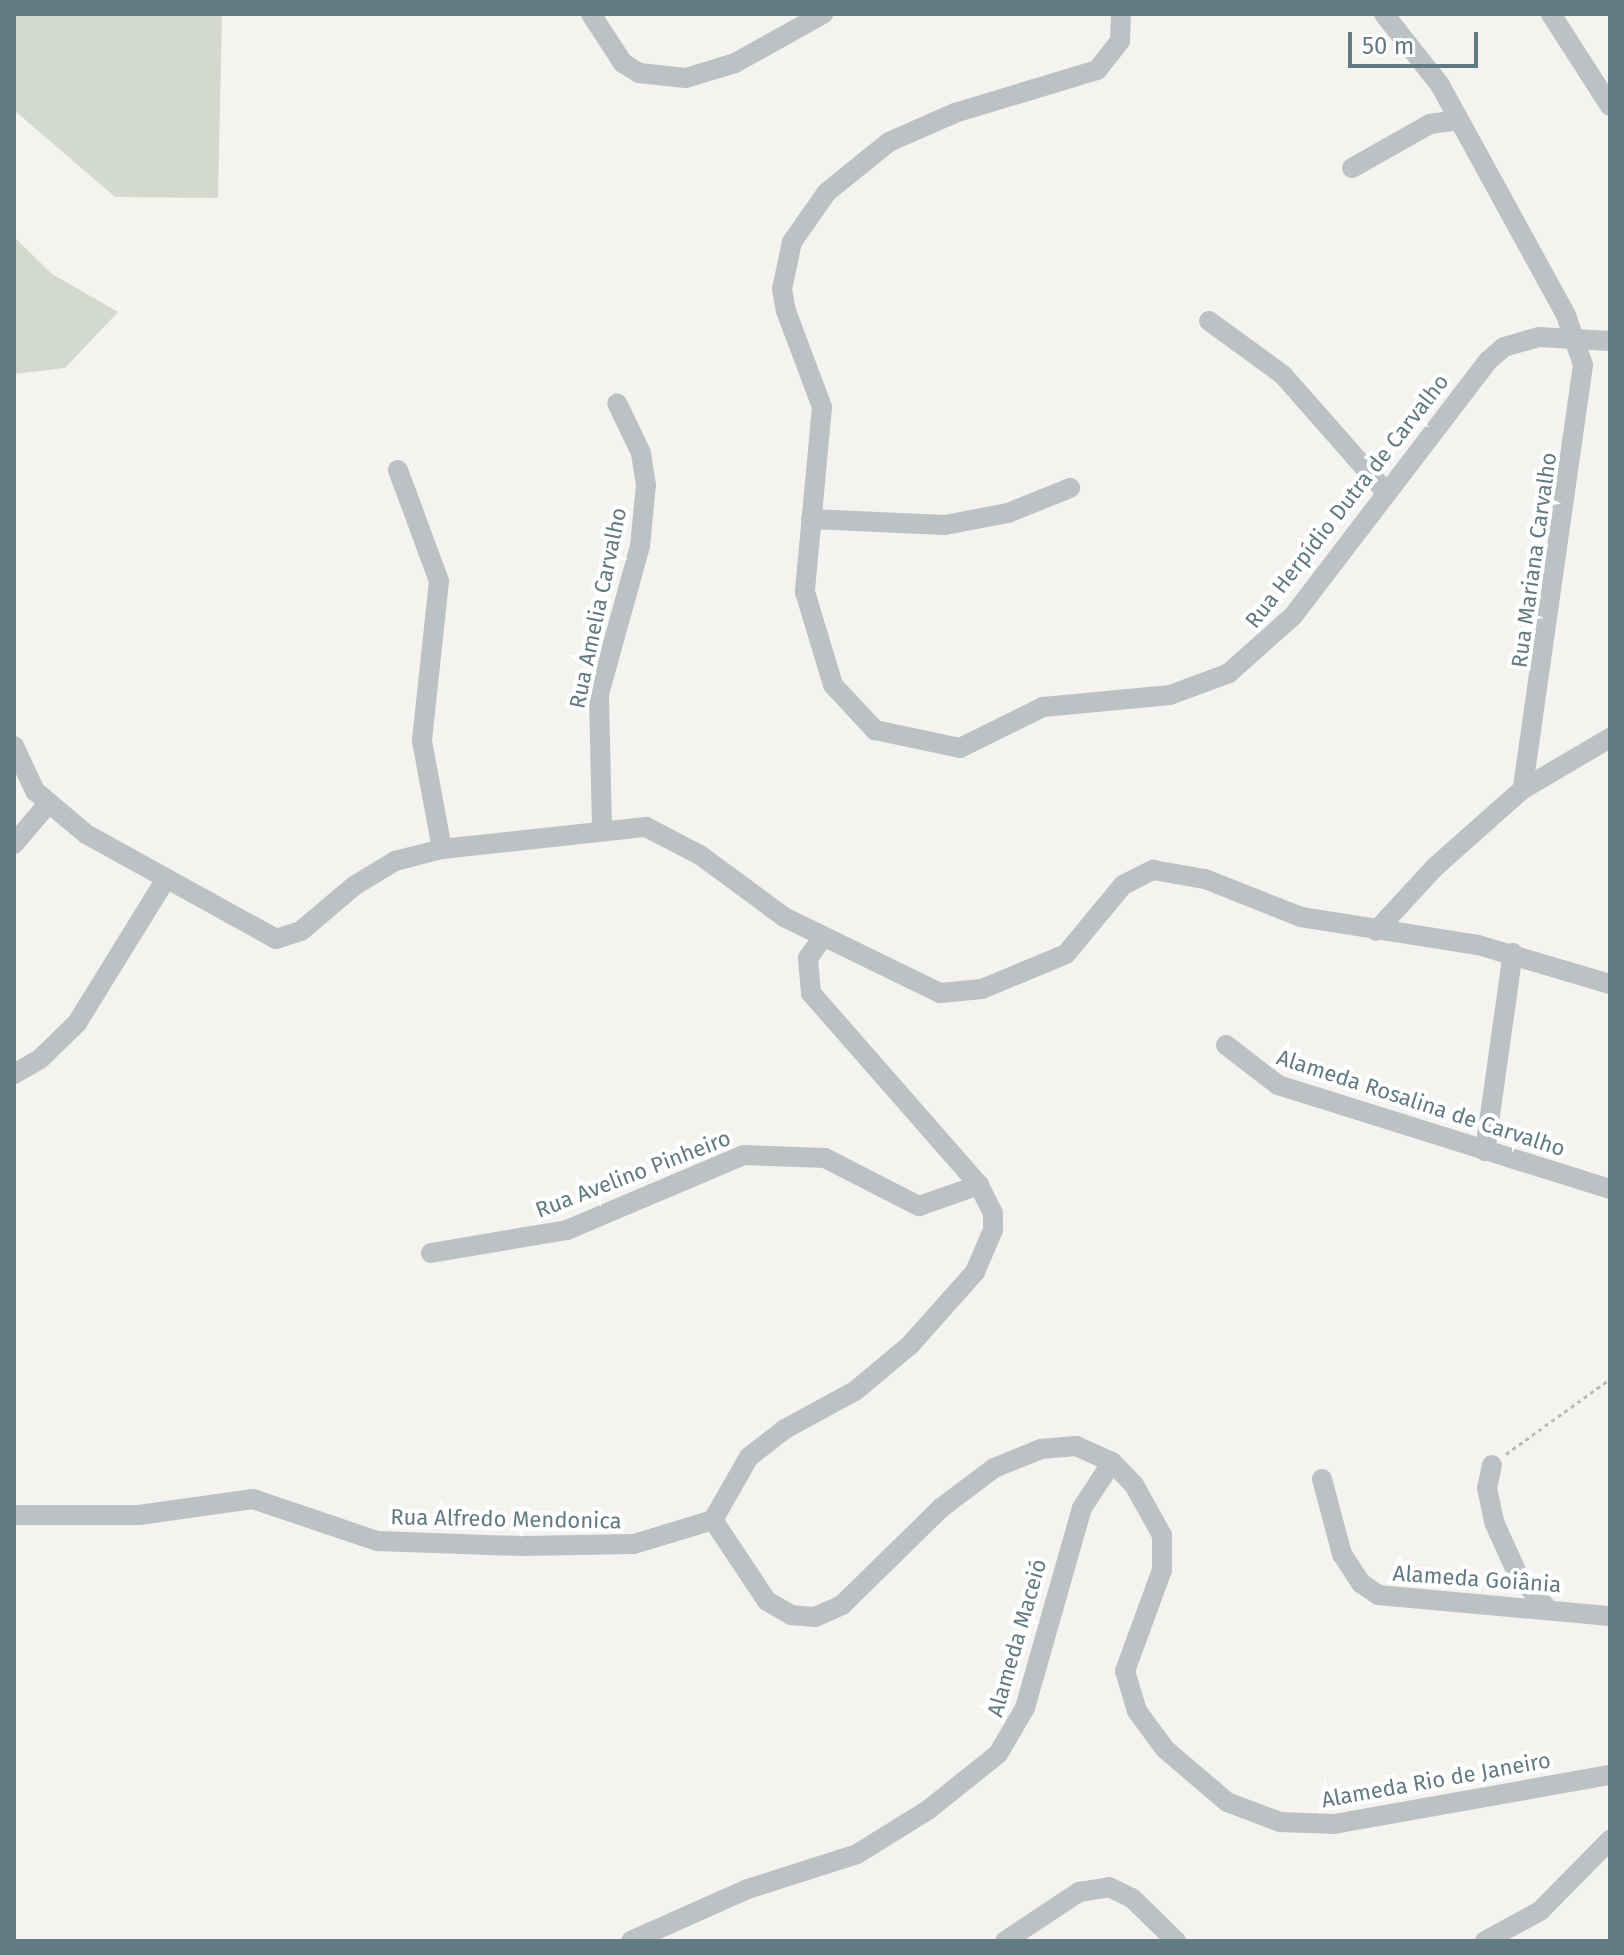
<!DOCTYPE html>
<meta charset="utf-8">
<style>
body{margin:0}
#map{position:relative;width:1624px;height:1955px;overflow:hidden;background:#f4f3ef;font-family:"Fira Sans",sans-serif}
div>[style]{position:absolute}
.green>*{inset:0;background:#d4d9ce}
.path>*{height:3px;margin-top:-1.5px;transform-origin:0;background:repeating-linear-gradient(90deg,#b6babb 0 4px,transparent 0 8px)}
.minor>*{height:20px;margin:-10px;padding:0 10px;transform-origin:10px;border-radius:10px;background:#bcc2c4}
span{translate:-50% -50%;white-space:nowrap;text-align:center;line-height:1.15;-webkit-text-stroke:8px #fff;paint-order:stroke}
.street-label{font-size:22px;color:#627a81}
.frame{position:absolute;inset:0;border:16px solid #627a81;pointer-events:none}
.scale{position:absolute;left:1348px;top:32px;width:130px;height:36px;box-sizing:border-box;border:4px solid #627a81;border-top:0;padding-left:10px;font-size:24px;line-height:28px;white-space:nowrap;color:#627a81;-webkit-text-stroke:6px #fff;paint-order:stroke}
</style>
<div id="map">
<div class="green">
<i style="clip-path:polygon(14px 14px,222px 14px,218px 198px,115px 197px,14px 110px)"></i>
<i style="clip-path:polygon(14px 237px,52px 274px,118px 312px,65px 368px,14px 374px)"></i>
</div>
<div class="path">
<i style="left:1506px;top:1454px;width:128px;rotate:-35.8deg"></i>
</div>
<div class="minor">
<i style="left:591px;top:14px;width:59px;rotate:56.9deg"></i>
<i style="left:623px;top:63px;width:19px;rotate:32deg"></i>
<i style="left:639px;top:73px;width:47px;rotate:6.1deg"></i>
<i style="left:686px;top:78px;width:51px;rotate:-17deg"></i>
<i style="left:735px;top:63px;width:101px;rotate:-29.1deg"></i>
<i style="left:1121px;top:14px;width:27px;rotate:92deg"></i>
<i style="left:1120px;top:41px;width:37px;rotate:128deg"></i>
<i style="left:1097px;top:70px;width:148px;rotate:163.2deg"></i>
<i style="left:955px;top:113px;width:72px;rotate:156.3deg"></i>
<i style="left:889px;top:142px;width:80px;rotate:141.1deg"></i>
<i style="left:827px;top:192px;width:61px;rotate:125deg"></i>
<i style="left:792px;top:242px;width:48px;rotate:102deg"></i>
<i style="left:782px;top:289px;width:22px;rotate:80deg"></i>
<i style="left:786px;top:311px;width:103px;rotate:69.4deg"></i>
<i style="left:822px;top:407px;width:186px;rotate:95.3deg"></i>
<i style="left:805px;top:592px;width:97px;rotate:73.2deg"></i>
<i style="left:833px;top:685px;width:62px;rotate:47deg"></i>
<i style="left:875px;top:730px;width:87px;rotate:12deg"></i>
<i style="left:960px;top:748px;width:93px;rotate:-26.3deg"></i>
<i style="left:1043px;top:707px;width:128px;rotate:-5.4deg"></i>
<i style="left:1170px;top:695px;width:63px;rotate:-20.4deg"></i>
<i style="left:1229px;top:673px;width:86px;rotate:-41.7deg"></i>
<i style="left:1293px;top:616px;width:322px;rotate:-52.6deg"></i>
<i style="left:1489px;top:360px;width:20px;rotate:-41deg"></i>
<i style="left:1504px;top:347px;width:36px;rotate:-16deg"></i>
<i style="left:1539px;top:337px;width:71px;rotate:3.2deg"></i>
<i style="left:1384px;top:14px;width:90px;rotate:51.7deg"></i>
<i style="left:1440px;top:85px;width:262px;rotate:61.3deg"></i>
<i style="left:1566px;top:315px;width:53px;rotate:71.2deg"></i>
<i style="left:1583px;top:365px;width:428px;rotate:98.1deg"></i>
<i style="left:1551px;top:14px;width:109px;rotate:57.3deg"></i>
<i style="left:1352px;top:168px;width:90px;rotate:-29.4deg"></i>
<i style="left:1430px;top:124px;width:27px;rotate:-8deg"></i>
<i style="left:1209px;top:321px;width:92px;rotate:36.1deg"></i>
<i style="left:1283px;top:375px;width:154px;rotate:48.7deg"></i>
<i style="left:398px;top:470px;width:118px;rotate:69.7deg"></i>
<i style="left:439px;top:581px;width:161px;rotate:96.1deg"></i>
<i style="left:422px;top:741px;width:110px;rotate:79.5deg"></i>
<i style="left:811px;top:519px;width:134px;rotate:2.6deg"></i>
<i style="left:945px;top:525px;width:64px;rotate:-10.8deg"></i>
<i style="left:1008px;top:513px;width:67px;rotate:-22deg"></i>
<i style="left:14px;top:746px;width:50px;rotate:65deg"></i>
<i style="left:35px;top:791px;width:67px;rotate:40.1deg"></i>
<i style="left:86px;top:834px;width:217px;rotate:28.9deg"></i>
<i style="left:276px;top:939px;width:26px;rotate:-18deg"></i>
<i style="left:301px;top:931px;width:70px;rotate:-40.3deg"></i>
<i style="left:354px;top:886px;width:48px;rotate:-31.4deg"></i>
<i style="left:395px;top:861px;width:49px;rotate:-14.3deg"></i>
<i style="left:442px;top:849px;width:205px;rotate:-6.2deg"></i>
<i style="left:646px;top:827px;width:61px;rotate:27.4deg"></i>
<i style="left:700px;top:855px;width:104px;rotate:36.4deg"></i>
<i style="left:784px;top:917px;width:174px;rotate:26deg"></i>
<i style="left:940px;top:993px;width:42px;rotate:-5.4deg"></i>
<i style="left:982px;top:989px;width:91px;rotate:-22.6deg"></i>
<i style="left:1066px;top:954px;width:89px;rotate:-50.4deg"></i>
<i style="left:1123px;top:885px;width:34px;rotate:-27deg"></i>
<i style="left:1153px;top:870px;width:53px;rotate:9.8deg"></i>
<i style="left:1205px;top:879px;width:103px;rotate:21.6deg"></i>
<i style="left:1301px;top:917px;width:179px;rotate:9deg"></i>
<i style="left:1478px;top:945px;width:138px;rotate:16.5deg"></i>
<i style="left:602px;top:829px;width:135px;rotate:-91.3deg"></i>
<i style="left:599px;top:694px;width:154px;rotate:-74.5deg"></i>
<i style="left:640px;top:546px;width:61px;rotate:-84.4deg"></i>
<i style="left:646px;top:485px;width:32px;rotate:-99deg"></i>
<i style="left:641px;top:453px;width:55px;rotate:-115.6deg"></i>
<i style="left:14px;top:844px;width:51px;rotate:-49.8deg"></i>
<i style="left:1376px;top:931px;width:87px;rotate:-47.3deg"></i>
<i style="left:1435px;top:867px;width:118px;rotate:-41.6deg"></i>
<i style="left:1523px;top:789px;width:101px;rotate:-30.4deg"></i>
<i style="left:1226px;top:1045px;width:66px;rotate:37.6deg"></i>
<i style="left:1278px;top:1085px;width:348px;rotate:17.4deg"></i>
<i style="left:14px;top:1074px;width:30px;rotate:-30deg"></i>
<i style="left:40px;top:1059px;width:52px;rotate:-44.2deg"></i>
<i style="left:77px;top:1023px;width:166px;rotate:-58.3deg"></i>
<i style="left:1485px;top:1151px;width:200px;rotate:-82deg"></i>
<i style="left:431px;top:1253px;width:138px;rotate:-9.6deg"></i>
<i style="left:567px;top:1230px;width:192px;rotate:-23deg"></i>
<i style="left:744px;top:1155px;width:81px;rotate:2.1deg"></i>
<i style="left:825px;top:1158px;width:106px;rotate:27.1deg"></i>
<i style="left:919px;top:1206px;width:64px;rotate:-19.3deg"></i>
<i style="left:1492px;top:1465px;width:24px;rotate:102deg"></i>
<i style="left:1487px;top:1488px;width:35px;rotate:78deg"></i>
<i style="left:1494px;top:1522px;width:58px;rotate:65.6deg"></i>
<i style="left:1518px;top:1575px;width:43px;rotate:48.8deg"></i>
<i style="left:1322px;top:1479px;width:78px;rotate:75.1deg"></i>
<i style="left:1342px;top:1554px;width:35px;rotate:57deg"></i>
<i style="left:1361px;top:1583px;width:21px;rotate:35deg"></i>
<i style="left:1378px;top:1595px;width:233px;rotate:5.2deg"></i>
<i style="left:14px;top:1515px;width:125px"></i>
<i style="left:139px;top:1515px;width:115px;rotate:-8deg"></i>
<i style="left:253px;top:1499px;width:131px;rotate:18.7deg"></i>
<i style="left:377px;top:1541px;width:145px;rotate:2deg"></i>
<i style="left:522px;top:1546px;width:112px;rotate:-1deg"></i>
<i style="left:634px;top:1544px;width:83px;rotate:-16.9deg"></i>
<i style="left:713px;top:1520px;width:97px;rotate:56.3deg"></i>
<i style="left:767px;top:1601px;width:28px;rotate:30deg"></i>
<i style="left:791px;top:1615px;width:24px;rotate:5deg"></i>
<i style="left:815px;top:1617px;width:30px;rotate:-24deg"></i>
<i style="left:842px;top:1605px;width:139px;rotate:-44.4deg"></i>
<i style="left:941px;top:1508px;width:66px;rotate:-37deg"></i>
<i style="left:994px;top:1468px;width:51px;rotate:-22deg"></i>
<i style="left:1041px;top:1449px;width:35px;rotate:-5deg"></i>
<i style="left:1076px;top:1446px;width:39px;rotate:24deg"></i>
<i style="left:1112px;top:1462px;width:32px;rotate:46deg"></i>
<i style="left:1134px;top:1485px;width:57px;rotate:60.8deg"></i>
<i style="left:1162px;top:1535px;width:35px;rotate:90deg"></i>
<i style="left:1162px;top:1570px;width:108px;rotate:110.1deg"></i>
<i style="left:1125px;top:1671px;width:42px;rotate:73.3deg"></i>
<i style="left:1137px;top:1711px;width:47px;rotate:53.6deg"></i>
<i style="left:1165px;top:1749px;width:82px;rotate:40.5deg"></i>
<i style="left:1227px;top:1802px;width:57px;rotate:20.7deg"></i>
<i style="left:1280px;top:1822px;width:54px;rotate:2.1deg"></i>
<i style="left:1334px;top:1824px;width:280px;rotate:-10.1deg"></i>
<i style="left:713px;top:1520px;width:73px;rotate:-60.3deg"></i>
<i style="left:749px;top:1457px;width:46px;rotate:-37.9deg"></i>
<i style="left:785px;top:1429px;width:80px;rotate:-28.5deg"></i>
<i style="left:855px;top:1391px;width:72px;rotate:-39.9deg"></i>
<i style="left:910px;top:1345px;width:98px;rotate:-48.3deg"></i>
<i style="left:975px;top:1272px;width:46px;rotate:-66.8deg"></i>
<i style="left:993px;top:1230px;width:17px;rotate:-90deg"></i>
<i style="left:993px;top:1213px;width:31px;rotate:-117deg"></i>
<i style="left:979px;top:1185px;width:255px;rotate:-131.2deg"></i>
<i style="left:811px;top:993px;width:35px;rotate:-95deg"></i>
<i style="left:808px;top:958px;width:26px;rotate:-54deg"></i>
<i style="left:631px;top:1941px;width:128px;rotate:-24deg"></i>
<i style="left:748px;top:1889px;width:114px;rotate:-17.8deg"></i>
<i style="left:857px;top:1854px;width:84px;rotate:-31.8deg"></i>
<i style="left:928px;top:1810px;width:90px;rotate:-38.7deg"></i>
<i style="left:998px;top:1754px;width:53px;rotate:-59.6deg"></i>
<i style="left:1025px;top:1708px;width:208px;rotate:-74.1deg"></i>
<i style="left:1082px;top:1508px;width:55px;rotate:-56.9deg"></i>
<i style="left:1005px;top:1941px;width:89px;rotate:-33.5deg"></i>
<i style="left:1079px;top:1892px;width:30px;rotate:-9deg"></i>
<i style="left:1109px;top:1887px;width:25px;rotate:26deg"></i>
<i style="left:1132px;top:1898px;width:62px;rotate:44.3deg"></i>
<i style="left:1485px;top:1941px;width:63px;rotate:-28.6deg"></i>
<i style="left:1540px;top:1911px;width:100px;rotate:-45.4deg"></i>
</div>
<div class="street-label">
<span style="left:1347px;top:501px;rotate:-52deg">Rua Herpídio Dutra de Carvalho</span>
<span style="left:1534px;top:560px;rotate:-82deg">Rua Mariana Carvalho</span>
<span style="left:598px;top:608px;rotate:-78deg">Rua Amelia Carvalho</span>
<span style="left:1421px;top:1103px;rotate:18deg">Alameda Rosalina de Carvalho</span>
<span style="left:633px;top:1174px;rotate:-21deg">Rua Avelino Pinheiro</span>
<span style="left:506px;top:1519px;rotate:1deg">Rua Alfredo Mendonica</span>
<span style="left:1477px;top:1579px;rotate:4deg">Alameda Goiânia</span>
<span style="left:1017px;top:1638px;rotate:-74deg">Alameda Maceió</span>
<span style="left:1436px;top:1780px;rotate:-10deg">Alameda Rio de Janeiro</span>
</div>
<div class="frame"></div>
<div class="scale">50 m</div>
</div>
